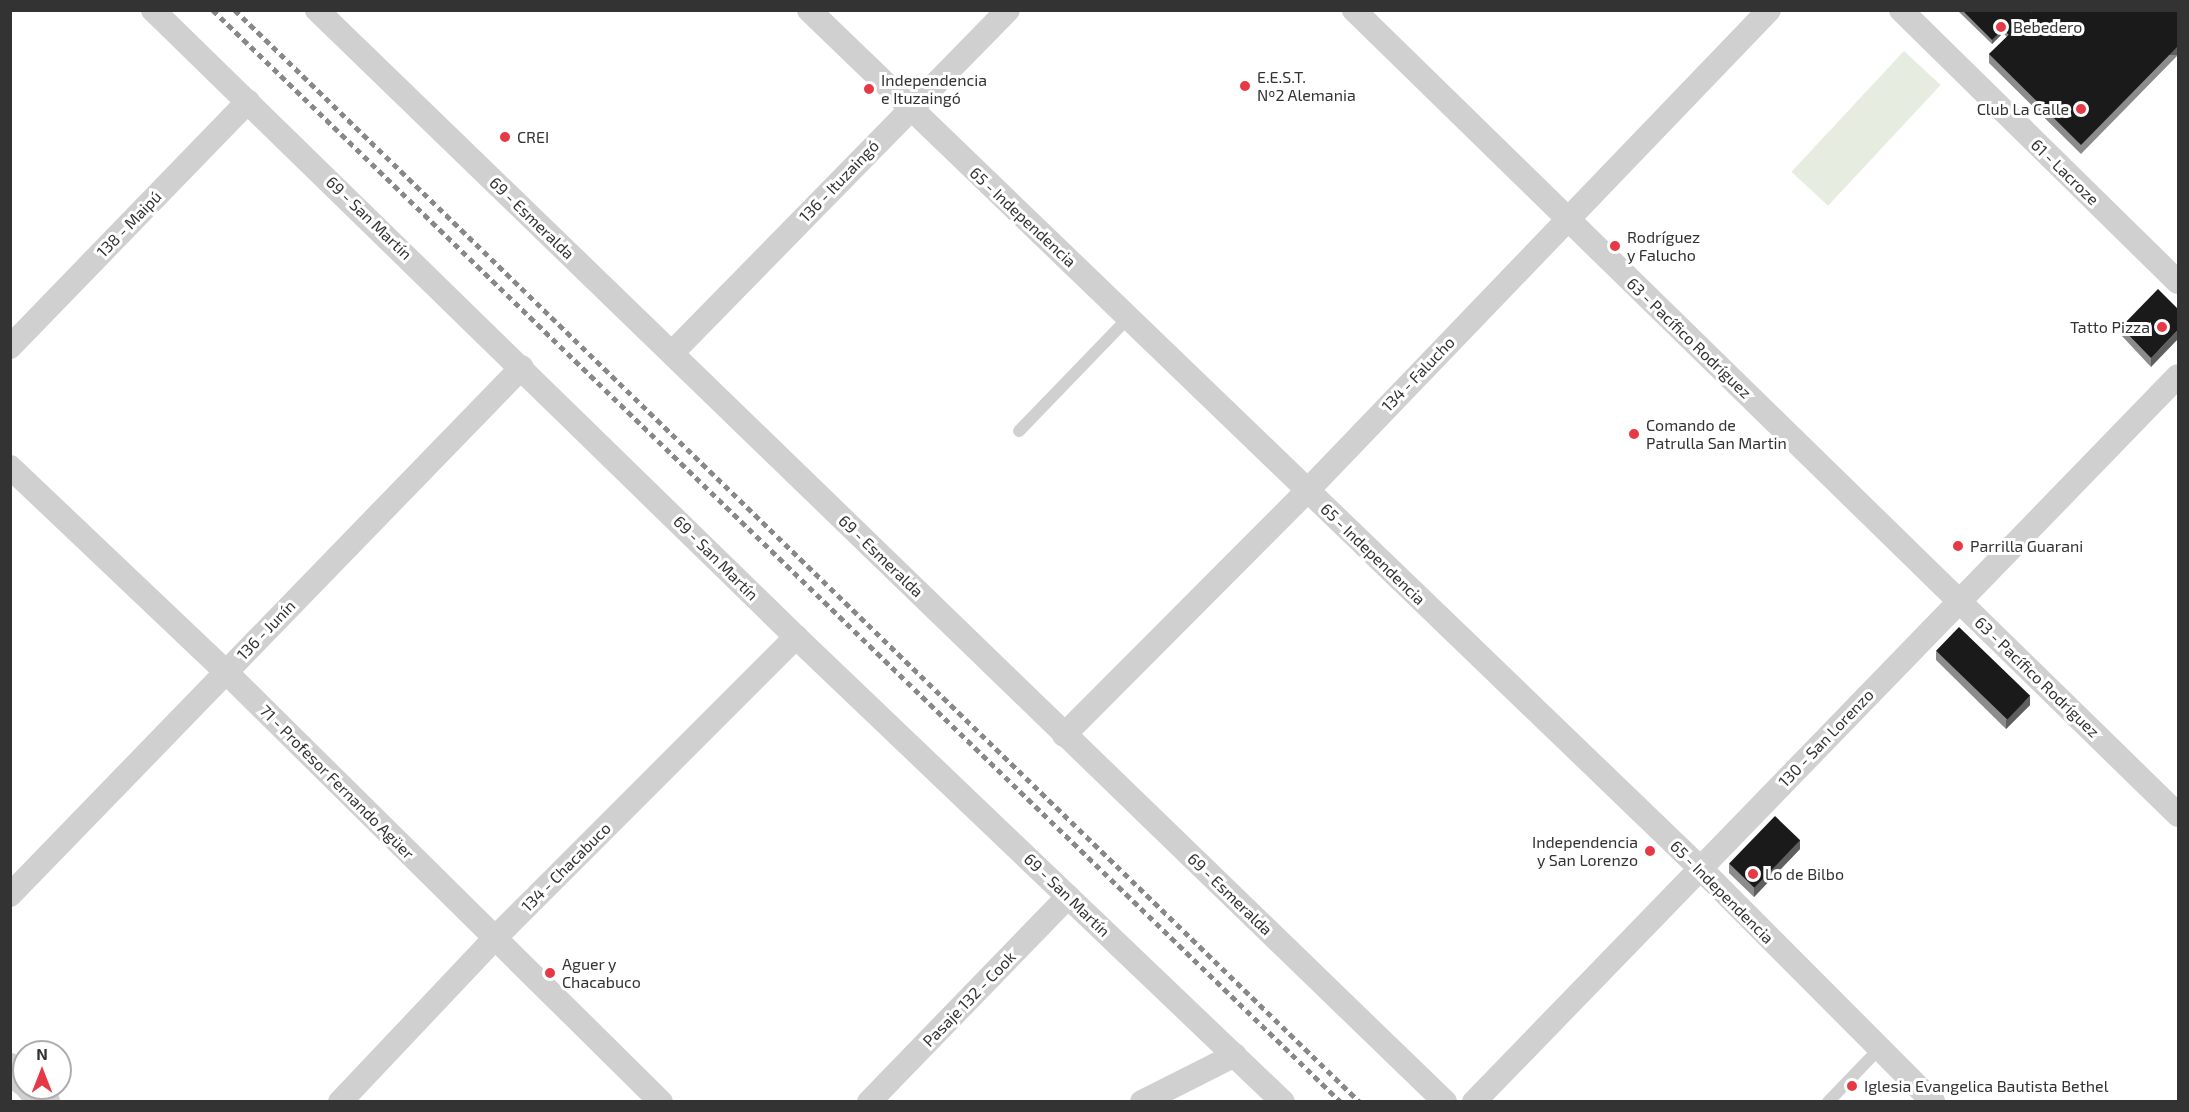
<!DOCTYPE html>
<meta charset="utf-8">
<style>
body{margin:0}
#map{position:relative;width:2189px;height:1112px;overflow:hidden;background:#fff;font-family:"Exo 2",sans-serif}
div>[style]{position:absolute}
.green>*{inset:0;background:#e6ecdf;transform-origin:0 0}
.service>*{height:12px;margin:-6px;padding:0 6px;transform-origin:6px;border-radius:6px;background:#d0d0d0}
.minor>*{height:24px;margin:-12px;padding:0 12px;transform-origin:12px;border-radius:12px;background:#d0d0d0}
.tertiary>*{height:30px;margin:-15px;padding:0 15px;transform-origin:15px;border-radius:15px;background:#d0d0d0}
.rail>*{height:4.5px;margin-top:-2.25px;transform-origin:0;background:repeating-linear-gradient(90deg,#888 0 6px,transparent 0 10.5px)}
.wall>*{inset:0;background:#8c8c8c}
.shaded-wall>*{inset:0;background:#5f5f5f;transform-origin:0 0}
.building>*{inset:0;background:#1a1a1a;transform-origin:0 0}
.dots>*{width:16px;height:16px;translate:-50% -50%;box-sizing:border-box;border:3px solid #fff;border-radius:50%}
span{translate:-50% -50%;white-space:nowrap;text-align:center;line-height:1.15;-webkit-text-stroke:6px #fff;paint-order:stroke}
.poi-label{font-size:16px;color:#333}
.left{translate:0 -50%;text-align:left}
.right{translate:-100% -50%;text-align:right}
.street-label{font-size:16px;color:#333}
.frame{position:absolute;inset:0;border:12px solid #333;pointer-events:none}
.north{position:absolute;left:12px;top:1040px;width:60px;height:60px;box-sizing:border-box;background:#fff;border:2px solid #adadad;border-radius:50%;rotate:0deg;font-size:16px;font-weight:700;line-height:24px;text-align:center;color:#333}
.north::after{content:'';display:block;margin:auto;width:21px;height:27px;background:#e63946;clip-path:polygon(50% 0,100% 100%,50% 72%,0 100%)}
</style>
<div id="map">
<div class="green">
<i style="left:1904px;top:51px;width:50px;height:165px;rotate:43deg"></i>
</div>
<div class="service">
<i style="left:1019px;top:431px;width:158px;rotate:-46deg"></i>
<i style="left:1828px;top:1102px;width:75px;rotate:-46.1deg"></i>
</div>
<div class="minor">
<i style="left:153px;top:10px;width:898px;rotate:44.28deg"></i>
<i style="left:796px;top:637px;width:673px;rotate:43.68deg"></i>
<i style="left:317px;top:10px;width:1570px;rotate:44.07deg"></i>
<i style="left:809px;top:10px;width:1238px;rotate:43.92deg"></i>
<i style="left:1701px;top:869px;width:329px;rotate:45.1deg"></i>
<i style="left:1354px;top:10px;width:1152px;rotate:44.33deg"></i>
<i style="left:1901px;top:10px;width:388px;rotate:44.5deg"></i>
<i style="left:10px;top:347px;width:342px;rotate:-45.9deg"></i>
<i style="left:672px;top:353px;width:480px;rotate:-45.6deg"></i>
<i style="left:10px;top:467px;width:296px;rotate:43.5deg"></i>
<i style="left:225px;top:671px;width:613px;rotate:44.67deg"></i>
<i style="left:1064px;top:735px;width:344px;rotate:-45.1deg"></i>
<i style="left:1307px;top:491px;width:667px;rotate:-46.15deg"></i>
<i style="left:10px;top:895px;width:735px;rotate:-45.88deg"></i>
<i style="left:340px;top:1102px;width:226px;rotate:-46.6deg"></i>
<i style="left:495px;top:938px;width:426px;rotate:-45deg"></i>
<i style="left:869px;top:1102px;width:286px;rotate:-45.9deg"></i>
<i style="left:1142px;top:1102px;width:104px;rotate:-26.8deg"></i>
<i style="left:1474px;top:1102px;width:1011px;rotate:-45.88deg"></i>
</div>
<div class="tertiary">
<i style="left:10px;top:1068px;width:19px;rotate:43deg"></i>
<i style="left:31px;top:1088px;width:20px;rotate:45deg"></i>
</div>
<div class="rail">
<i style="left:213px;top:10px;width:1570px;rotate:44.07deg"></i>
<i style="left:235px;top:10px;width:1568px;rotate:44.15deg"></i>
</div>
<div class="wall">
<i style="clip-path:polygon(1957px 10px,2030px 10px,2032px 13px,2178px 10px,2178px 55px,2081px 154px,1989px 63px,1989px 54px,2007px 37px,2003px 33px,1992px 44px)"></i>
<i style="clip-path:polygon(2178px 309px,2151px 367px,2121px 335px,2121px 327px)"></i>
<i style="clip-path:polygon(1936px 651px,2030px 705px,2006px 729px,1936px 660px)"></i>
<i style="clip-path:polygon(1800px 849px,1754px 897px,1729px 873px,1729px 864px)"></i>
</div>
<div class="shaded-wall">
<i style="clip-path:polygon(2003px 29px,2003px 33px,1992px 44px,1992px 40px)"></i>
<i style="left:2178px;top:46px;width:9px;height:139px;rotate:90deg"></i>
<i style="clip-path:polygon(2178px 330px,2178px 339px,2151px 367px,2151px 358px)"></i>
<i style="clip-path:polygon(2030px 696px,2030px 705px,2006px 729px,2006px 720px)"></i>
<i style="clip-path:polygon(1800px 840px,1800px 849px,1754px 897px,1754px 888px)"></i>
</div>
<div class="building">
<i style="clip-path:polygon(1962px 10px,2030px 10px,2032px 13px,2009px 35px,2003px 29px,1992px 40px)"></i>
<i style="clip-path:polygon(2034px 10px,2178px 10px,2178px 46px,2081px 145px,1989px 54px)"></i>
<i style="clip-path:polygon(2158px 289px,2178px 309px,2178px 330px,2151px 358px,2121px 327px)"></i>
<i style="left:1959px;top:627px;width:99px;height:33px;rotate:44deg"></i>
<i style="left:1775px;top:816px;width:35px;height:66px;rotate:44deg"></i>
</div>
<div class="dots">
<i style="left:2001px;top:27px;background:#e63946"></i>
<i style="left:1245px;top:86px;background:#e63946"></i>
<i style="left:869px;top:89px;background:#e63946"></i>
<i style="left:2081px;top:109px;background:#e63946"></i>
<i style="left:505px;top:137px;background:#e63946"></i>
<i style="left:1615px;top:246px;background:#e63946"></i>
<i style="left:2162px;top:327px;background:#e63946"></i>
<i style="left:1634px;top:434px;background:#e63946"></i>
<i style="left:1958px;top:546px;background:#e63946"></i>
<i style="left:1650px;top:851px;background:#e63946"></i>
<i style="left:1753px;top:874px;background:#e63946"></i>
<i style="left:550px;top:973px;background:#e63946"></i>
<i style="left:1852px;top:1086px;background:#e63946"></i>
</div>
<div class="poi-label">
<span class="left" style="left:2013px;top:27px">Bebedero</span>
<span class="left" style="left:1257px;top:86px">E.E.S.T.<br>Nº2 Alemania</span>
<span class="left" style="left:881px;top:89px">Independencia<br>e Ituzaingó</span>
<span class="right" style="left:2069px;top:109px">Club La Calle</span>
<span class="left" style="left:517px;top:137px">CREI</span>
<span class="left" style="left:1627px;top:246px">Rodríguez<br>y Falucho</span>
<span class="right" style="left:2150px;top:327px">Tatto Pizza</span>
<span class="left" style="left:1646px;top:434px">Comando de<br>Patrulla San Martin</span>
<span class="left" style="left:1970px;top:546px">Parrilla Guarani</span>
<span class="right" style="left:1638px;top:851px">Independencia<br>y San Lorenzo</span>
<span class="left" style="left:1765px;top:874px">Lo de Bilbo</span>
<span class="left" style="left:562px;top:973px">Aguer y<br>Chacabuco</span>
<span class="left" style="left:1864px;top:1086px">Iglesia Evangelica Bautista Bethel</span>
</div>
<div class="street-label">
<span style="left:2065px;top:172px;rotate:44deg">61 - Lacroze</span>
<span style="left:839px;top:181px;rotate:-46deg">136 - Ituzaingó</span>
<span style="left:1023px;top:217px;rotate:43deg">65 - Independencia</span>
<span style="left:369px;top:218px;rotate:44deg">69 - San Martín</span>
<span style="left:532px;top:218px;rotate:44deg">69 - Esmeralda</span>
<span style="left:129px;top:224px;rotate:-46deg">138 - Maipú</span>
<span style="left:1689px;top:338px;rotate:44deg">63 - Pacífico Rodríguez</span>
<span style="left:1418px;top:374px;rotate:-46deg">134 - Falucho</span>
<span style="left:1373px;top:554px;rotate:44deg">65 - Independencia</span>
<span style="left:881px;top:556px;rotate:44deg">69 - Esmeralda</span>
<span style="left:716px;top:558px;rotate:45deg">69 - San Martín</span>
<span style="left:266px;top:630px;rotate:-46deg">136 - Junín</span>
<span style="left:2037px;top:677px;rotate:44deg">63 - Pacífico Rodríguez</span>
<span style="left:1826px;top:738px;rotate:-46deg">130 - San Lorenzo</span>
<span style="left:337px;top:782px;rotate:45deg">71 - Profesor Fernando Agüer</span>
<span style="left:566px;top:867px;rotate:-45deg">134 - Chacabuco</span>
<span style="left:1722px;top:892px;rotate:45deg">65 - Independencia</span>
<span style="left:1230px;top:894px;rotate:44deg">69 - Esmeralda</span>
<span style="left:1067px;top:895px;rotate:44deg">69 - San Martín</span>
<span style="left:969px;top:999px;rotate:-46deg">Pasaje 132 - Cook</span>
</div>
<div class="frame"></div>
<div class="north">N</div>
</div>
